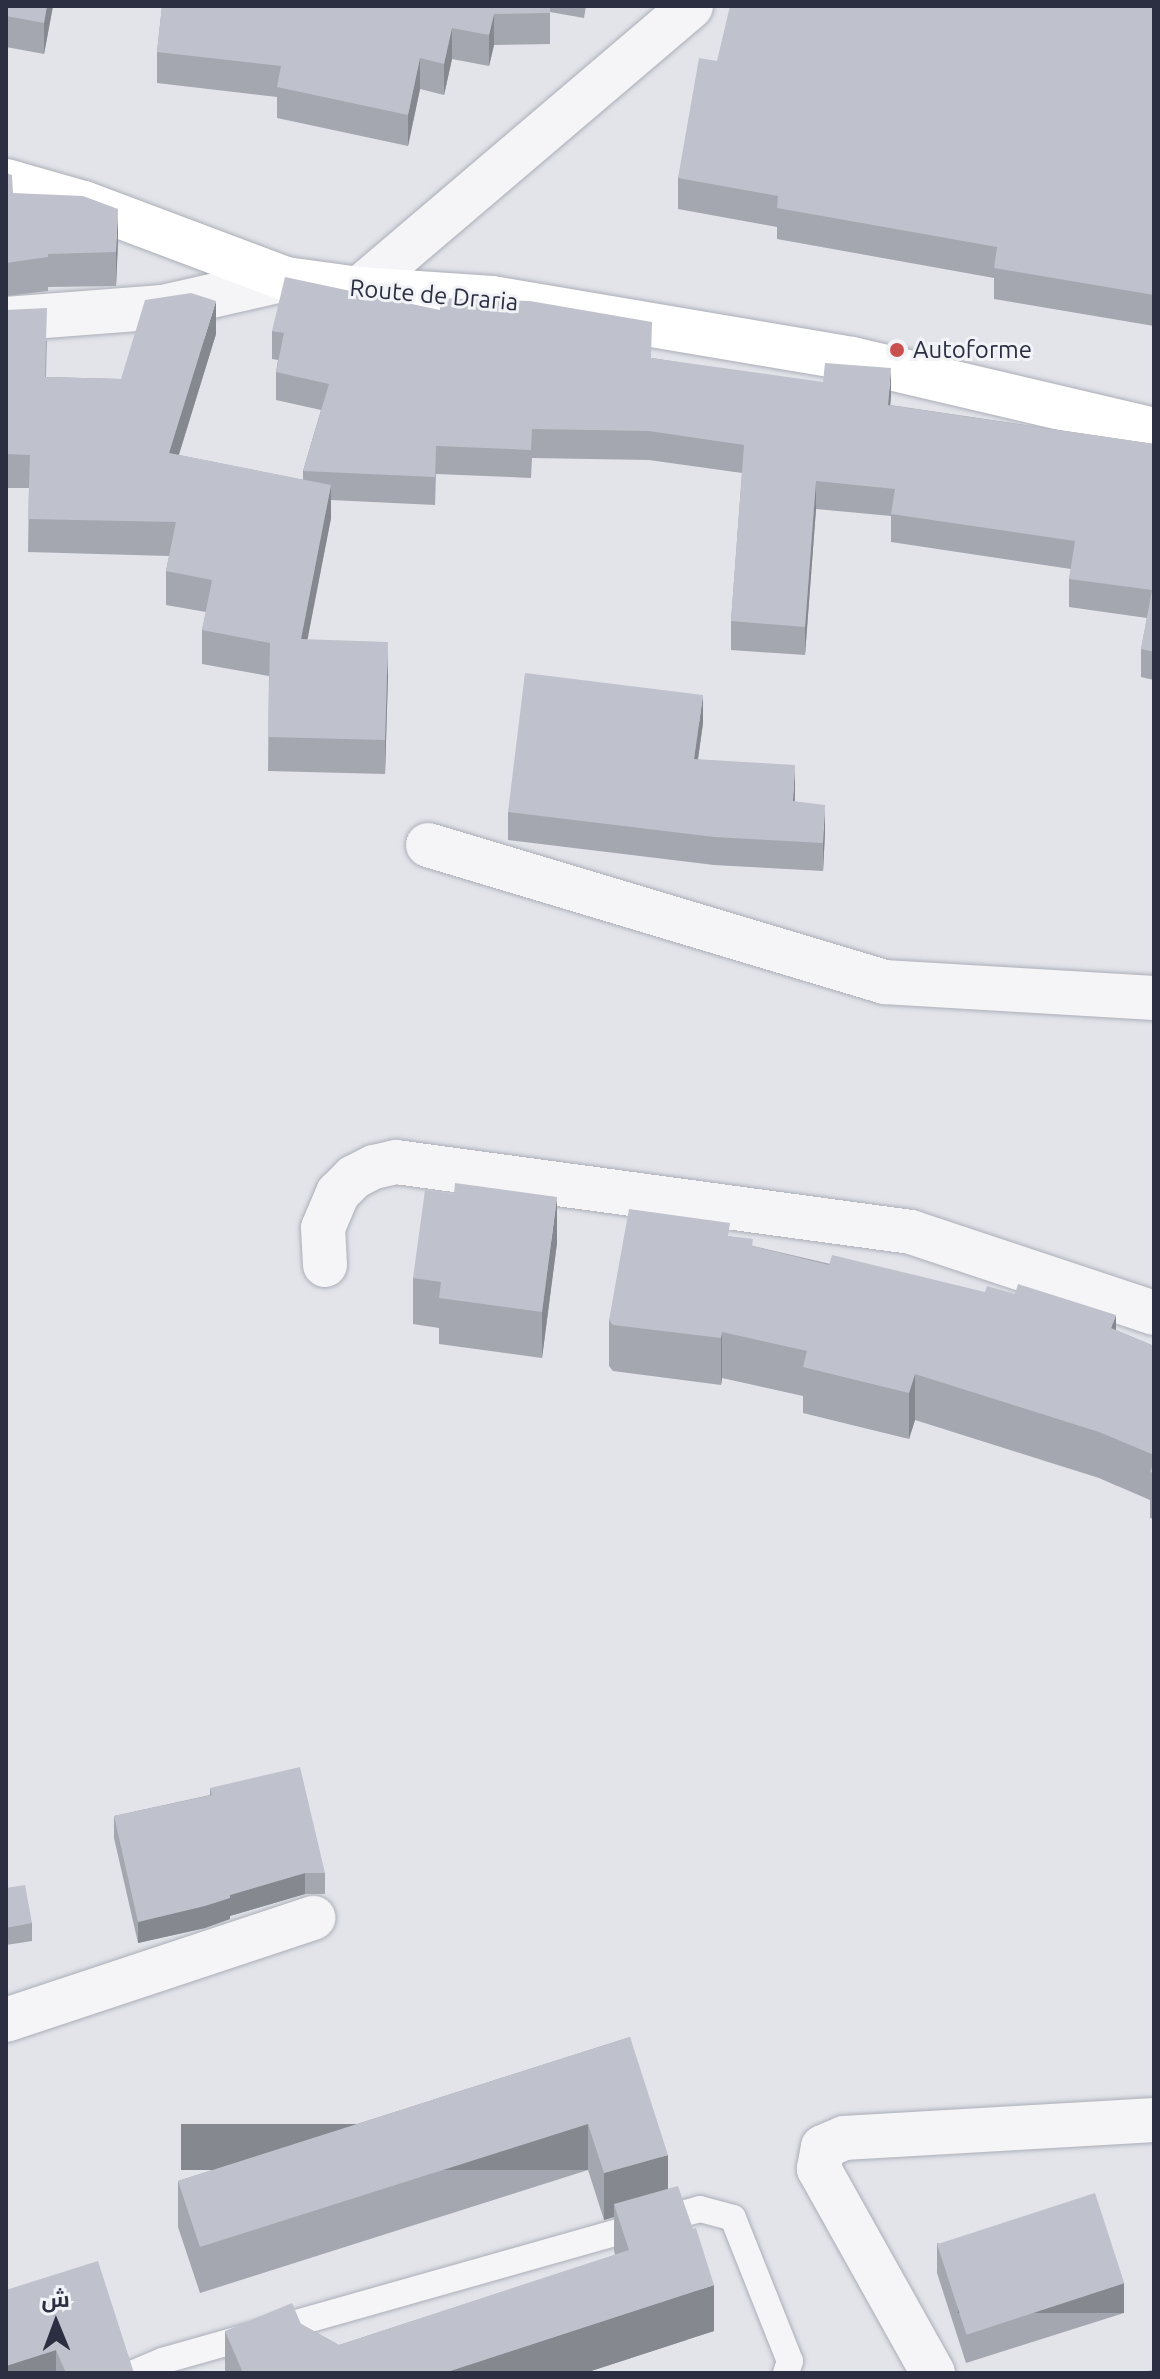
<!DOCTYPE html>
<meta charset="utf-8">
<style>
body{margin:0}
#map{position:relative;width:1160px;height:2379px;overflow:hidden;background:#e2e4ea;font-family:Ubuntu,Cairo,sans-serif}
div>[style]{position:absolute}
.roads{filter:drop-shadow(0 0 2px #abaeb7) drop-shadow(0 0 2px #abaeb7)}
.service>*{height:26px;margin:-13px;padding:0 13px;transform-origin:13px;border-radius:13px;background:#f5f5f8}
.minor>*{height:44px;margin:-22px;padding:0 22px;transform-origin:22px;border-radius:22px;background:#f5f5f8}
.secondary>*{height:44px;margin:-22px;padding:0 22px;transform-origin:22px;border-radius:22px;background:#fff}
.wall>*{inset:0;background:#a4a7af}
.shaded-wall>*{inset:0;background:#86888f;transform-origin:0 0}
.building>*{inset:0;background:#bfc2cc;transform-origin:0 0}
.dots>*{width:22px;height:22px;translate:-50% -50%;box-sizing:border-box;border:4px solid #f2f3f7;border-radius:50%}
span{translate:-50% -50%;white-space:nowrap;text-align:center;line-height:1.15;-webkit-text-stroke:6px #f2f3f7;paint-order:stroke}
.street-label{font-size:24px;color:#2b2f41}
.poi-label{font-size:24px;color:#2b2f41}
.left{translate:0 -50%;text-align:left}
.frame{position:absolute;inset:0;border:8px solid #2b2f41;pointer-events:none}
.north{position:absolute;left:16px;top:2283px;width:80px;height:80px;-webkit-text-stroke:6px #f2f3f7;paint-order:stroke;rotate:359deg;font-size:22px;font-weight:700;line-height:32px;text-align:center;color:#2b2f41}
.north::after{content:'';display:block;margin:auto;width:28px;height:36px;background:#2b2f41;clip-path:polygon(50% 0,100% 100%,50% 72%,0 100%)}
</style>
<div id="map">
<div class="roads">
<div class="service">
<i style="left:134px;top:2373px;width:30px;rotate:-23deg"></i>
<i style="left:162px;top:2361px;width:559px;rotate:-15.78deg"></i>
<i style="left:700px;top:2209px;width:34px;rotate:15deg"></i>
<i style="left:733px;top:2218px;width:154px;rotate:68.3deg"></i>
<i style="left:790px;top:2361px;width:13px;rotate:108deg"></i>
</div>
<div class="minor">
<i style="left:359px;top:289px;width:436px;rotate:-40.4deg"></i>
<i style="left:6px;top:319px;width:157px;rotate:-4.4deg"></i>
<i style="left:163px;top:307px;width:126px;rotate:-12.8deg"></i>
<i style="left:428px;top:845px;width:477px;rotate:16.7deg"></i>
<i style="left:885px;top:982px;width:269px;rotate:3.4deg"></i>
<i style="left:325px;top:1265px;width:37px;rotate:-93deg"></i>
<i style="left:323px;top:1228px;width:38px;rotate:-67deg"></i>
<i style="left:338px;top:1193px;width:23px;rotate:-45deg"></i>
<i style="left:354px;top:1177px;width:22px;rotate:-27deg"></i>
<i style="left:374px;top:1167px;width:23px;rotate:-13deg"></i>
<i style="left:396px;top:1162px;width:520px;rotate:7.74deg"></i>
<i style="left:911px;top:1232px;width:256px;rotate:18.4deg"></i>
<i style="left:6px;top:2020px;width:324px;rotate:-18.4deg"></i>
<i style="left:933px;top:2373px;width:234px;rotate:-119.2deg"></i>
<i style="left:819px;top:2169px;width:22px;rotate:-80deg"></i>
<i style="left:823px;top:2147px;width:23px;rotate:-23deg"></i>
<i style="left:844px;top:2138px;width:311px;rotate:-3.3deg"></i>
</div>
<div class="secondary">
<i style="left:6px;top:181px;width:81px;rotate:15.8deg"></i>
<i style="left:84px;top:203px;width:216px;rotate:20.6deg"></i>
<i style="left:286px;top:279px;width:74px;rotate:7.8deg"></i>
<i style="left:359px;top:289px;width:133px;rotate:3.9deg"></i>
<i style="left:492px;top:298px;width:365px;rotate:9.6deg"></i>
<i style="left:852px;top:359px;width:310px;rotate:13.2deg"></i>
</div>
</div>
<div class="wall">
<i style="clip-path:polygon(6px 6px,53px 6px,44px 54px,6px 47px)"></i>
<i style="clip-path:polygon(162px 6px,586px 6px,584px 18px,550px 12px,550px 44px,494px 45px,489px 66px,452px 59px,444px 95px,420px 89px,408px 146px,277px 118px,277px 97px,157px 83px,157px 52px)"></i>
<i style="clip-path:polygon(1154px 6px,1154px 326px,994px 299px,994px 278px,777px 239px,777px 227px,678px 209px,678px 178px,717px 61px)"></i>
<i style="clip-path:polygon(6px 173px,13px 193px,118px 242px,116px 286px,48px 287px,48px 291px,6px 296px)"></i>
<i style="clip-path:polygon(6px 310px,47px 341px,46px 377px,121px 379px,216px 334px,179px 455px,303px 480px,303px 471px,321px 410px,276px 400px,276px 372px,278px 360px,272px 359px,272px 331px,652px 358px,891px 396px,890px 405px,1154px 444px,1154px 680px,1141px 677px,1141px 649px,1147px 618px,1069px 607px,1069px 579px,1071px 569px,891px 542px,891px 516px,816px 509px,805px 655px,731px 650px,731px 621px,742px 473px,649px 460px,532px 458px,531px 478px,436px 474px,435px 505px,331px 500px,331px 518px,307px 640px,388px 676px,385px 774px,268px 771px,269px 676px,202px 664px,202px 630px,206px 612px,166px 605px,166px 571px,169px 556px,28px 552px,29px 488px,6px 488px)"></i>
<i style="clip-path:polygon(703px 723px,698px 759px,795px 793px,795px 801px,825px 833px,823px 871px,714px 865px,508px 840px,508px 812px)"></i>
<i style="clip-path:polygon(454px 1194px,557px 1243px,542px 1358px,439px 1344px,439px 1328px,413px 1324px,413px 1278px)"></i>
<i style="clip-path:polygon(730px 1236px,753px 1246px,1116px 1330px,1154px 1346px,1154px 1519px,1150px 1518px,1150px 1500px,1099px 1478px,915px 1420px,909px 1439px,803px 1413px,803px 1396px,722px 1378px,721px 1385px,613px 1371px,609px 1366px,609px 1320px)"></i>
<i style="clip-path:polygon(210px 1788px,325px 1873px,325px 1894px,305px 1894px,230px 1916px,230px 1919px,205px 1928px,138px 1943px,114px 1838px,114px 1816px,210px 1795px)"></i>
<i style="clip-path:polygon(6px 1888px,32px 1923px,32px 1941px,6px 1945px)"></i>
<i style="clip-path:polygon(630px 2037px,668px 2188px,714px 2331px,585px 2373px,225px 2373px,225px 2331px,301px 2324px,339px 2345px,615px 2255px,614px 2250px,614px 2217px,604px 2220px,588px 2170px,200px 2293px,178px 2227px,178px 2181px)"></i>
<i style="clip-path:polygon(937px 2243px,1124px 2313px,966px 2363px,937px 2273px)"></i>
<i style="clip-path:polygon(6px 2290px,134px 2373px,6px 2373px)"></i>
</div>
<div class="shaded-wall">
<i style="clip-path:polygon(47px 6px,53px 6px,44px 54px,44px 23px)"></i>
<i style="clip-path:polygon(494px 14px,494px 45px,489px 66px,489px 35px)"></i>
<i style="clip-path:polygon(452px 28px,452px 59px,444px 95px,444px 64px)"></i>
<i style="clip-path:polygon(420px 58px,420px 89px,408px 146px,408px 115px)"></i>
<i style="clip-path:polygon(118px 209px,118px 242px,116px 286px,116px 252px)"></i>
<i style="clip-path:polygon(216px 301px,216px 334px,169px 486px,169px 453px)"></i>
<i style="clip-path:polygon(891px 368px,891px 396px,888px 433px,888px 405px)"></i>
<i style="clip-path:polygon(816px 481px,816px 509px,805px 655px,805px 627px)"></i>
<i style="clip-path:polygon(331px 485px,331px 518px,301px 673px,301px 639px)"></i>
<i style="clip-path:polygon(388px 642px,388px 676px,385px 774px,385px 740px)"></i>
<i style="clip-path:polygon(703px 695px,703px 723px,694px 787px,694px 759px)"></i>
<i style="clip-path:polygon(795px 765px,795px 793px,793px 829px,793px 801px)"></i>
<i style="clip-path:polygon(825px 805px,825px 833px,823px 871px,823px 843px)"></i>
<i style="clip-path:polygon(557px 1197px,557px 1243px,542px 1358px,542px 1312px)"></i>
<i style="clip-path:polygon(1116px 1315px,1116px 1361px,1111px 1328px)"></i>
<i style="clip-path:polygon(722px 1332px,722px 1378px,721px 1385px,721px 1338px)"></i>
<i style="clip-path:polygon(915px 1374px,915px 1420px,909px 1439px,909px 1393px)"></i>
<i style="clip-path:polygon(305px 1873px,305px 1894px,230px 1916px,230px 1919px,205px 1928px,138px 1943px,138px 1922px)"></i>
<i style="left:588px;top:2124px;width:46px;height:407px;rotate:90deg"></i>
<i style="clip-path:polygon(668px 2155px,668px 2201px,614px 2204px,614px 2217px,604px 2220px,604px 2173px)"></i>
<i style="left:1124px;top:2283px;width:30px;height:166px;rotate:90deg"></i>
<i style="clip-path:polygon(714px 2285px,714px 2331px,585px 2373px,444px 2373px)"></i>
<i style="clip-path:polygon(56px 2350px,56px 2373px,6px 2373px,6px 2366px)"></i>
</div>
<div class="building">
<i style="clip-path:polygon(6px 6px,47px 6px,44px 23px,6px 16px)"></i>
<i style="clip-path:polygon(162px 6px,550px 6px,550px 13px,494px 14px,489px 35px,452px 28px,444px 64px,420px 58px,408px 115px,277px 87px,281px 66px,157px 52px)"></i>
<i style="clip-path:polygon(730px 6px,1154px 6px,1154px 295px,994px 268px,997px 247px,777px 208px,778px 196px,678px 178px,699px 58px,717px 61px)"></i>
<i style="clip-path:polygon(6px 173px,12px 175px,13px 193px,83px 196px,118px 209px,116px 252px,48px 254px,48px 257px,6px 263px)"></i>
<i style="clip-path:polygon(285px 277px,440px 310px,440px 298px,530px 301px,652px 322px,651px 358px,823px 382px,825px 363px,891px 368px,888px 405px,1154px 444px,1154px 652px,1141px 649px,1152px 590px,1069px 579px,1075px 541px,891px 514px,895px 489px,816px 481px,805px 627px,731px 621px,744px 445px,649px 431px,532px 429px,531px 450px,436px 446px,435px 477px,303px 471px,329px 384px,276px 372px,284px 333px,272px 331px)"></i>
<i style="clip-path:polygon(191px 293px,216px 301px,169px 453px,331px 485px,301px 639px,388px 642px,385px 740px,268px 737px,270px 643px,202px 630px,212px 580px,166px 571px,176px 522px,28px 519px,30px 455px,6px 454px,6px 310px,47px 308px,45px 377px,121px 379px,145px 300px)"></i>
<i style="clip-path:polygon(525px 673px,703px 695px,694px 759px,795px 765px,793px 801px,825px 805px,823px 843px,714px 837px,508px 812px)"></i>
<i style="clip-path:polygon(455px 1183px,557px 1197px,542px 1312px,439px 1298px,441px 1282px,413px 1278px,425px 1190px,454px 1194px)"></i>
<i style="clip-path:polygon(629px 1209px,730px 1223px,728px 1236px,753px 1239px,752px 1246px,829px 1265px,832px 1255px,985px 1292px,987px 1286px,1015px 1294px,1018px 1284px,1116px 1315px,1111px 1328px,1154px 1346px,1154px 1455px,1099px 1432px,915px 1374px,909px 1393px,803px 1367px,807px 1351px,722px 1332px,721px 1338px,613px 1325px,609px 1320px)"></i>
<i style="clip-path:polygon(1154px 1462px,1154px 1473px,1150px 1472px)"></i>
<i style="clip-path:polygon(300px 1767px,325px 1873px,305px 1873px,230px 1895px,230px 1898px,205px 1906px,138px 1922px,114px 1816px,212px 1795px,210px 1788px)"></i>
<i style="clip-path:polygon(25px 1885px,32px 1923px,6px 1928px,6px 1888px)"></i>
<i style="clip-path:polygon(630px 2037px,668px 2155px,604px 2173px,588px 2124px,200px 2247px,178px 2181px)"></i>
<i style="clip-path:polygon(678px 2186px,693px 2229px,696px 2228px,714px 2285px,444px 2373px,243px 2373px,225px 2331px,292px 2303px,301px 2324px,339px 2345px,629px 2250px,614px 2204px)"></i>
<i style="left:1095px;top:2193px;width:95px;height:166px;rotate:72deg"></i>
<i style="clip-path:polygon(98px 2261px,134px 2373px,66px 2373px,56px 2350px,6px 2366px,6px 2290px)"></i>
<i style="clip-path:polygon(1154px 2369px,1154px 2373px,1140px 2373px)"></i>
</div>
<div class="dots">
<i style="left:897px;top:350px;background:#c9514d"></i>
</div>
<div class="street-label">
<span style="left:434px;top:295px;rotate:5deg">Route de Draria</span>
</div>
<div class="poi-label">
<span class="left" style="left:913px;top:350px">Autoforme</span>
</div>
<div class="frame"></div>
<div class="north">ش</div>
</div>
